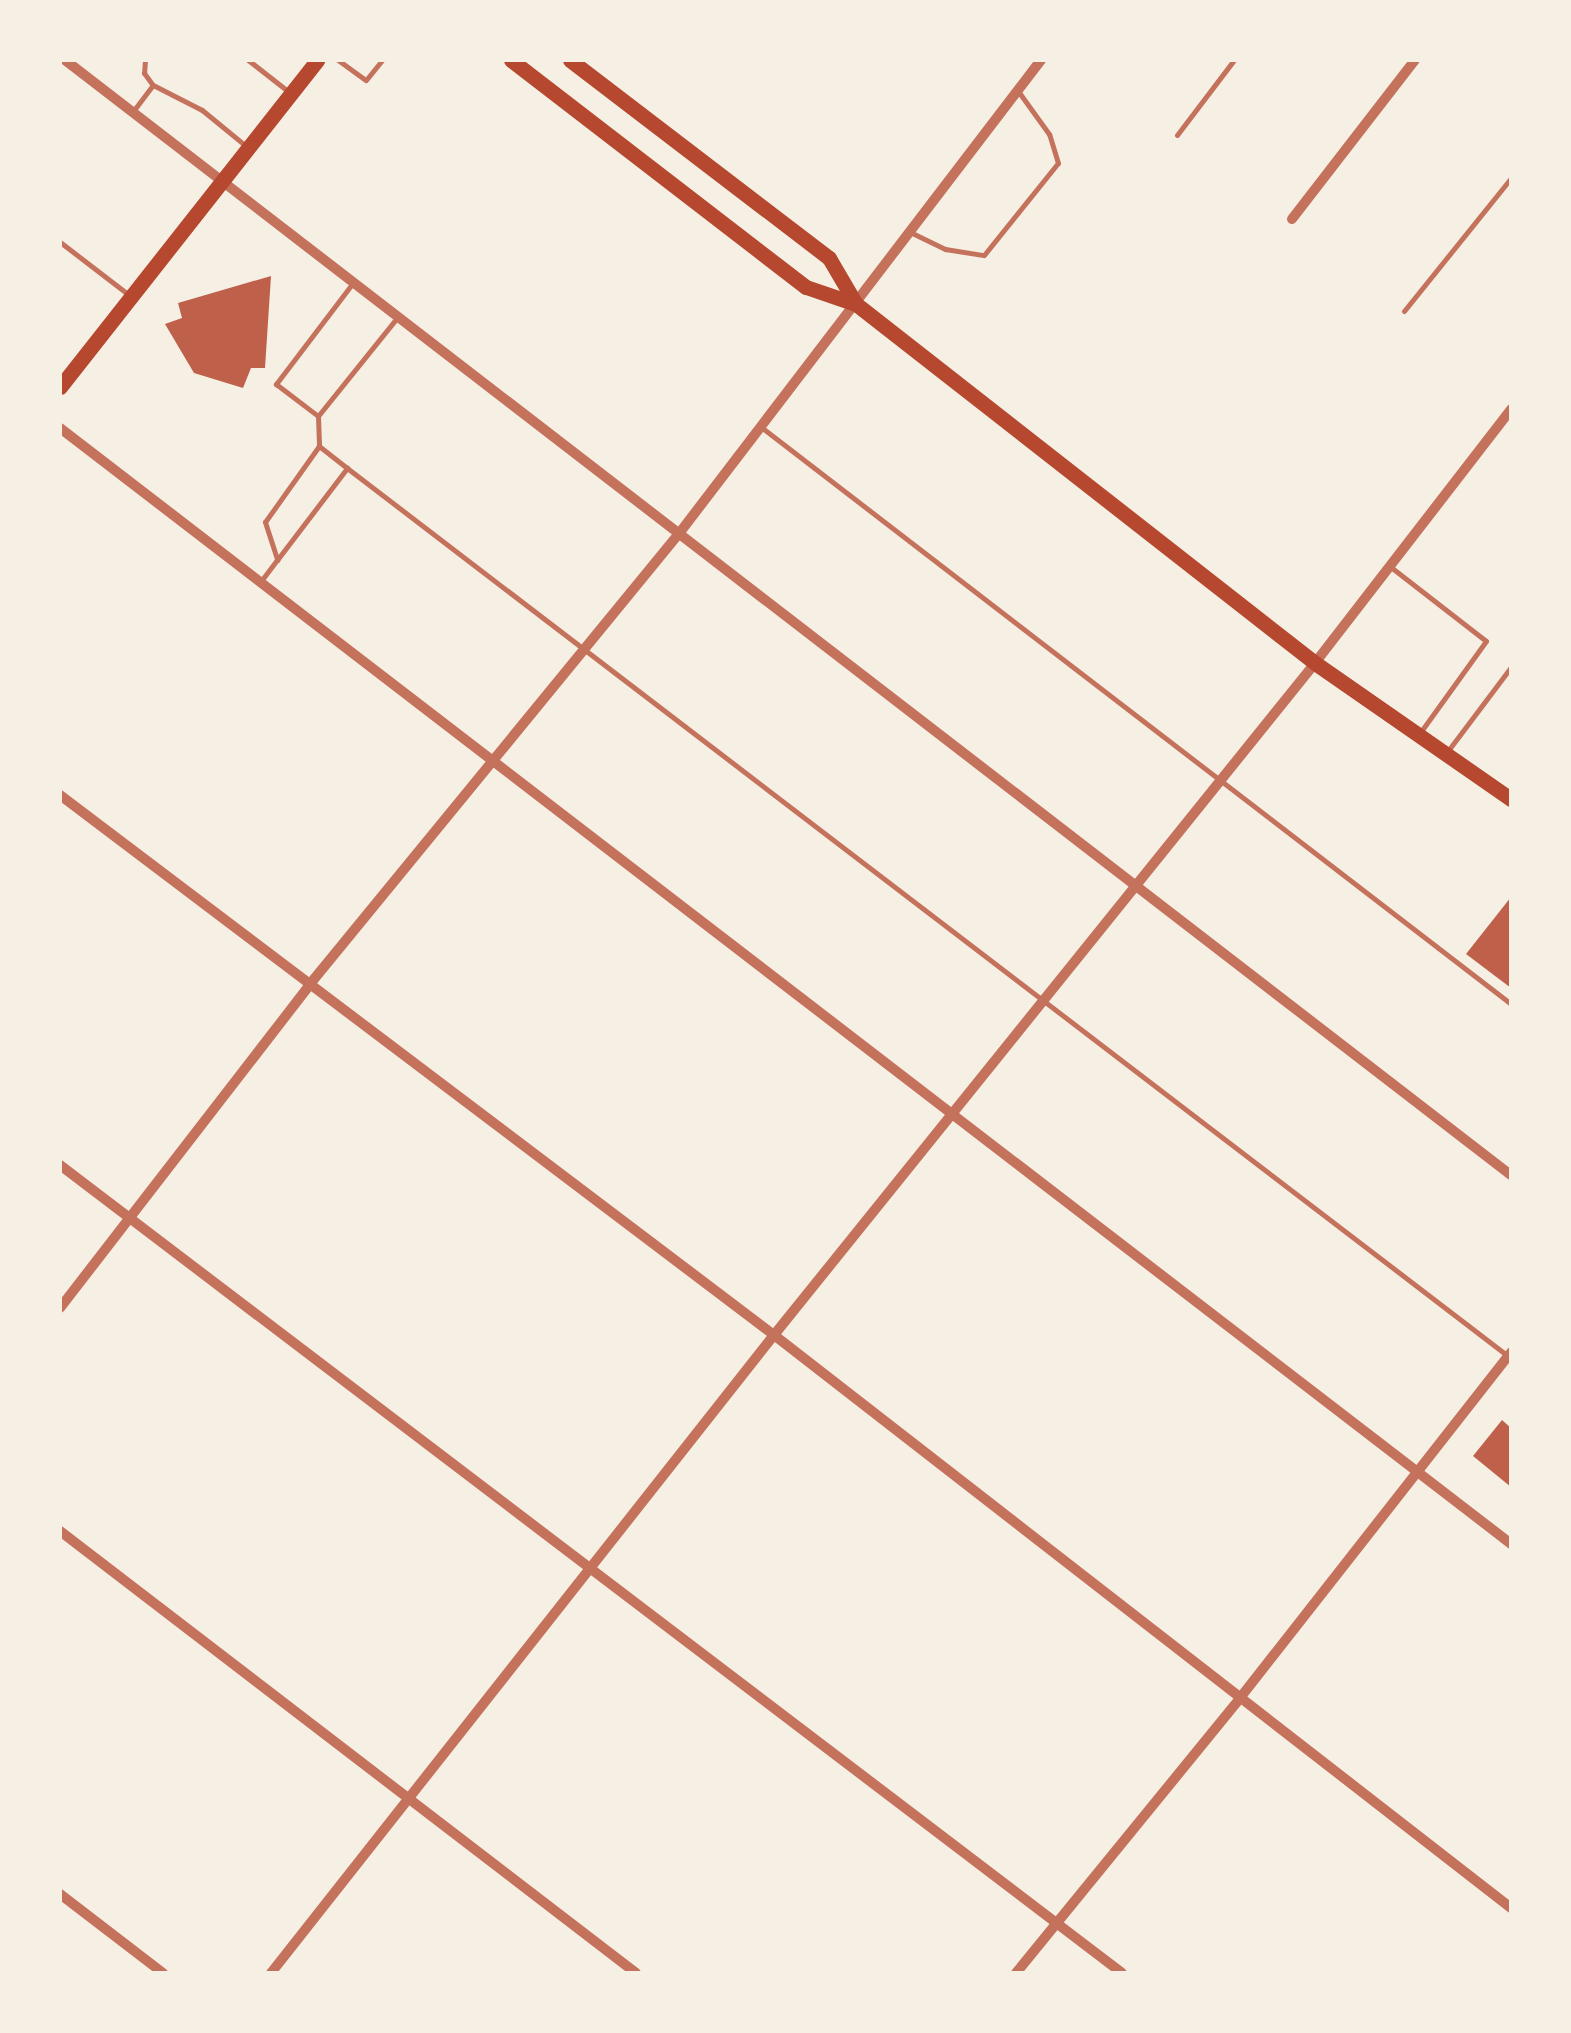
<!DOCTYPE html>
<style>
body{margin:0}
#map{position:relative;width:1571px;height:2033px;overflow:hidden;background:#f6efe4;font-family:Literata,serif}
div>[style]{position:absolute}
.building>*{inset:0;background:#bf614a}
.service>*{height:5px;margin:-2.5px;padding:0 2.5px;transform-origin:2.5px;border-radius:2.5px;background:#c5725c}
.minor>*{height:10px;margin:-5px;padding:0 5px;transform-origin:5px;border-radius:5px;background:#c5725c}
.secondary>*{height:15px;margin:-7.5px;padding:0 7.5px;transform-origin:7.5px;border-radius:7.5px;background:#b5482f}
span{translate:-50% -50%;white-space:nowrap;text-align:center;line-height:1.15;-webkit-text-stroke:10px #f6efe4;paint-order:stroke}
.frame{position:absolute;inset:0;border:62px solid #f6efe4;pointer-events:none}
</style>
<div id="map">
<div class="building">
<i style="clip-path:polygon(271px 276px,265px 368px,251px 368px,243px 388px,194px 373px,165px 324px,182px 318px,178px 303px)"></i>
<i style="clip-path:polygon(1511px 897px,1511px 988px,1466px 954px)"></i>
<i style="clip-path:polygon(1502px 1420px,1511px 1428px,1511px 1487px,1473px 1456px)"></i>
</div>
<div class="service">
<i style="left:145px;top:60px;width:13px;rotate:94deg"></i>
<i style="left:144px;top:73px;width:14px;rotate:54deg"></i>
<i style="left:248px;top:60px;width:52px;rotate:38deg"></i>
<i style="left:338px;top:60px;width:34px;rotate:36deg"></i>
<i style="left:366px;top:80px;width:26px;rotate:-51deg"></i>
<i style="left:134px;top:110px;width:31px;rotate:-53deg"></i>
<i style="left:153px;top:85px;width:55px;rotate:27deg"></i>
<i style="left:202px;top:110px;width:57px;rotate:39.3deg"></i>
<i style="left:1177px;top:135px;width:94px;rotate:-52.8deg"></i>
<i style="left:910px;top:232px;width:39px;rotate:26deg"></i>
<i style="left:945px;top:249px;width:39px;rotate:9deg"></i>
<i style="left:984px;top:255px;width:118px;rotate:-51.2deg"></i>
<i style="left:1058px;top:163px;width:30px;rotate:-107deg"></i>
<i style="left:1049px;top:134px;width:53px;rotate:-125.8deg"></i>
<i style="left:60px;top:242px;width:87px;rotate:37.5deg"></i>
<i style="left:352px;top:284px;width:126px;rotate:127.2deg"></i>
<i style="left:276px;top:384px;width:53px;rotate:37.3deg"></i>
<i style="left:318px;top:416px;width:124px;rotate:-51.2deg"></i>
<i style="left:1404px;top:311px;width:171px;rotate:-51.2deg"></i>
<i style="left:318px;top:416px;width:30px;rotate:88deg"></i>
<i style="left:761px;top:427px;width:946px;rotate:37.57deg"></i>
<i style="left:347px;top:468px;width:1462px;rotate:37.41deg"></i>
<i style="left:1392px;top:568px;width:119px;rotate:37.8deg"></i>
<i style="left:1486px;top:641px;width:110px;rotate:125.7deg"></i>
<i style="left:261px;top:581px;width:26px;rotate:-53deg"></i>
<i style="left:277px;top:560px;width:116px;rotate:-52.7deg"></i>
<i style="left:347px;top:468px;width:36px;rotate:-142deg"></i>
<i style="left:319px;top:446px;width:93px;rotate:125.4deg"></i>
<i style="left:265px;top:522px;width:40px;rotate:72deg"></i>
<i style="left:1447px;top:752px;width:106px;rotate:-53deg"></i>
</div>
<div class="minor">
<i style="left:65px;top:60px;width:1826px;rotate:37.64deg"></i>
<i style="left:1292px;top:219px;width:201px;rotate:-52.3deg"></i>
<i style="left:60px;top:428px;width:1831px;rotate:37.56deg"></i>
<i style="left:60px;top:795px;width:895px;rotate:37.1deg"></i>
<i style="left:774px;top:1335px;width:934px;rotate:37.86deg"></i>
<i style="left:60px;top:1165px;width:1334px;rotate:37.26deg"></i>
<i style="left:60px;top:1308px;width:409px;rotate:-52.3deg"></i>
<i style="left:310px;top:984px;width:586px;rotate:-50.68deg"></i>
<i style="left:681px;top:531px;width:593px;rotate:-52.61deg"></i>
<i style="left:60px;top:1531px;width:726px;rotate:37.5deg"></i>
<i style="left:60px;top:1894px;width:130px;rotate:37.5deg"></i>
<i style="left:271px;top:1973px;width:812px;rotate:-51.75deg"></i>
<i style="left:774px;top:1335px;width:863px;rotate:-51.16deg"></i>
<i style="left:1315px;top:663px;width:321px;rotate:-52.3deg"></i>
<i style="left:1016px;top:1973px;width:355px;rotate:-50.8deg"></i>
<i style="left:1240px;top:1698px;width:439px;rotate:-51.9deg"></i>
</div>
<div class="secondary">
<i style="left:511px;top:60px;width:372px;rotate:37.6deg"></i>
<i style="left:806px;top:287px;width:53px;rotate:18.8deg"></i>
<i style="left:856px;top:304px;width:583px;rotate:38.03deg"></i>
<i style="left:1315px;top:663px;width:239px;rotate:34.8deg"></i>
<i style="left:570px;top:60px;width:326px;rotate:37.4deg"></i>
<i style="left:829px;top:258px;width:53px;rotate:59.6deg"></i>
<i style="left:60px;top:387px;width:416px;rotate:-51.8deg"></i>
</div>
<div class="frame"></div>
</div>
